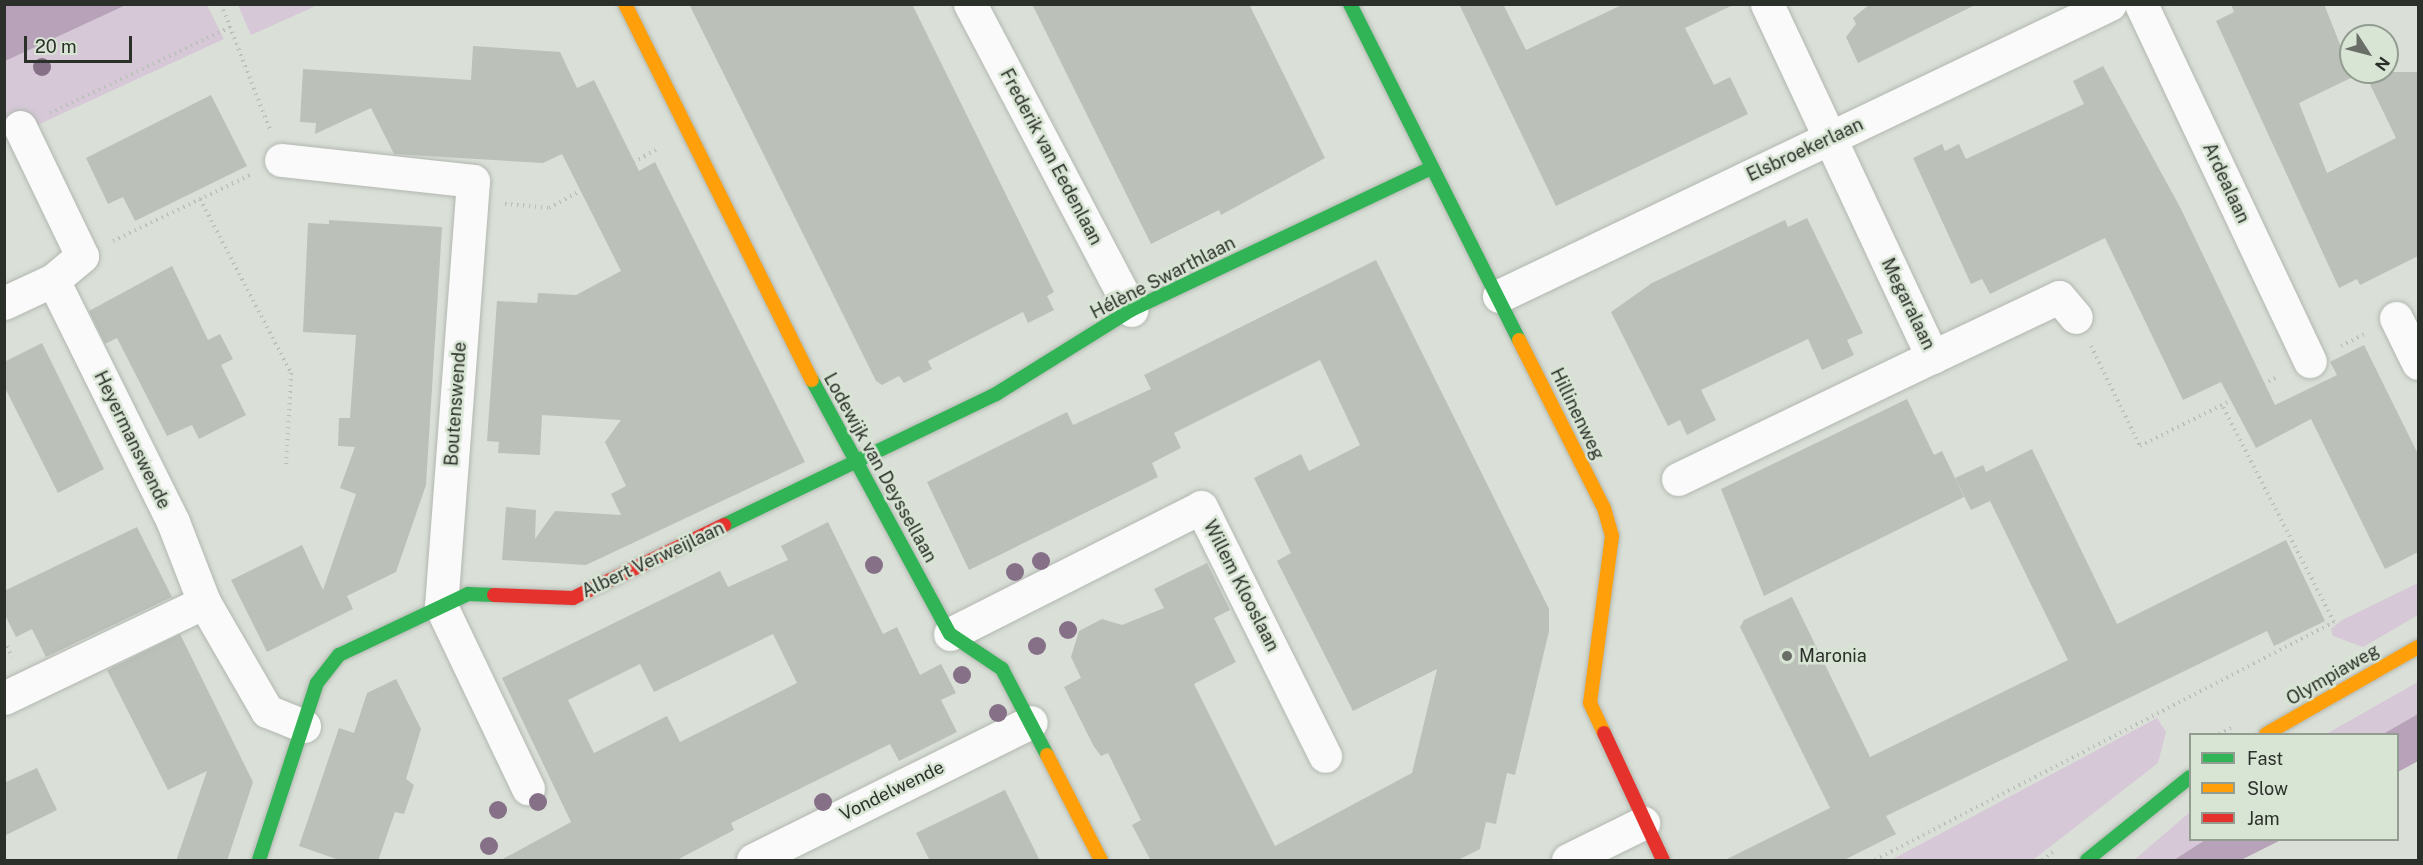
<!DOCTYPE html>
<meta charset="utf-8">
<style>
body{margin:0}
#map{position:relative;width:2423px;height:865px;overflow:hidden;background:#dae0d8;font-family:"Public Sans",sans-serif}
div>[style]{position:absolute}
.green>*{inset:0;background:#d6c8d7}
.water>*{inset:0;background:#b8a2ba}
.building>*{inset:0;background:#bbc0b9}
.path>*{height:4px;margin-top:-2px;transform-origin:0;background:repeating-linear-gradient(90deg,#bcc0bb 0 1.5px,transparent 0 6px)}
.roads{filter:drop-shadow(0 0 2px #b2b7b0) drop-shadow(0 0 2px #b2b7b0)}
.street>*{height:33px;margin:-16.5px;padding:0 16.5px;transform-origin:16.5px;border-radius:16.5px;background:#f9faf9}
.fast>*{height:14px;margin:-7px;padding:0 7px;transform-origin:7px;border-radius:7px;background:#30b455}
.slow>*{height:14px;margin:-7px;padding:0 7px;transform-origin:7px;border-radius:7px;background:#ff9f0a}
.jam>*{height:14px;margin:-7px;padding:0 7px;transform-origin:7px;border-radius:7px;background:#e5322d}
.trees>*{width:18px;height:18px;margin:-9px;border-radius:50%;background:#857087}
.dots>*{width:16px;height:16px;translate:-50% -50%;box-sizing:border-box;border:3px solid #d8e4d4;border-radius:50%}
span{translate:-50% -50%;white-space:nowrap;text-align:center;line-height:1.15;-webkit-text-stroke:5px #d8e4d4;paint-order:stroke}
.street-label{font-size:18px;color:#2c302a}
.poi-label{font-size:18px;color:#2c302a}
.left{translate:0 -50%;text-align:left}
.frame{position:absolute;inset:0;border:6px solid #2c302a;pointer-events:none}
.legend{position:absolute;left:2189px;top:733px;width:210px;height:108px;box-sizing:border-box;background:#d8e4d4;border:2px solid #939c90;margin:0;padding:8px 10px;list-style:none;font-size:18px;color:#2c302a}
.legend li{display:flex;align-items:center;gap:12px;height:30px}
.legend b{width:30px;border:2px solid #939c90}
.north{position:absolute;left:2339px;top:24px;width:60px;height:60px;box-sizing:border-box;background:#d8e4d4;border:2px solid #939c90;border-radius:50%;rotate:126deg;font-size:16px;font-weight:700;line-height:24px;text-align:center;color:#2c302a}
.north::after{content:'';display:block;margin:auto;width:21px;height:27px;background:#696e67;clip-path:polygon(50% 0,100% 100%,50% 72%,0 100%)}
.scale{position:absolute;left:24px;top:36px;width:108px;height:27px;box-sizing:border-box;border:3px solid #2c302a;border-top:0;padding-left:8px;font-size:18px;line-height:21px;white-space:nowrap;color:#2c302a;-webkit-text-stroke:4px #d8e4d4;paint-order:stroke}
</style>
<div id="map">
<div class="green">
<i style="clip-path:polygon(126px 5px,207px 5px,224px 39px,5px 140px,4px 61px)"></i>
<i style="clip-path:polygon(238px 5px,318px 5px,251px 35px)"></i>
<i style="clip-path:polygon(2418px 583px,2418px 615px,2363px 647px,2333px 636px,2331px 629px,2342px 620px)"></i>
<i style="clip-path:polygon(2418px 682px,2418px 714px,2383px 734px,2326px 734px)"></i>
<i style="clip-path:polygon(2157px 718px,2166px 732px,2158px 763px,2033px 860px,1891px 860px)"></i>
<i style="clip-path:polygon(2190px 812px,2190px 840px,2205px 840px,2174px 860px,2134px 860px)"></i>
</div>
<div class="water">
<i style="clip-path:polygon(5px 4px,126px 4px,126px 5px,5px 61px)"></i>
<i style="clip-path:polygon(2418px 714px,2418px 761px,2398px 772px,2398px 734px,2383px 734px)"></i>
<i style="clip-path:polygon(2205px 840px,2281px 840px,2241px 860px,2174px 860px)"></i>
</div>
<div class="building">
<i style="clip-path:polygon(689px 4px,912px 4px,1054px 292px,1047px 296px,1054px 310px,1028px 323px,1023px 312px,928px 361px,932px 369px,904px 383px,899px 376px,882px 385px,876px 381px)"></i>
<i style="clip-path:polygon(1032px 4px,1249px 4px,1325px 158px,1221px 215px,1219px 210px,1151px 244px)"></i>
<i style="clip-path:polygon(1459px 4px,1503px 4px,1526px 50px,1624px 4px,1735px 4px,1685px 28px,1714px 85px,1730px 77px,1748px 114px,1556px 206px)"></i>
<i style="clip-path:polygon(1870px 4px,1977px 4px,1858px 63px,1846px 37px,1856px 24px,1853px 18px)"></i>
<i style="clip-path:polygon(2231px 4px,2324px 4px,2351px 72px,2357px 75px,2299px 103px,2327px 173px,2396px 138px,2364px 72px,2418px 72px,2418px 256px,2360px 285px,2357px 279px,2339px 288px,2216px 21px,2234px 12px)"></i>
<i style="clip-path:polygon(473px 46px,560px 52px,577px 88px,594px 80px,639px 171px,655px 162px,805px 462px,586px 565px,502px 560px,506px 507px,536px 510px,535px 539px,555px 511px,621px 515px,611px 494px,626px 486px,605px 442px,621px 420px,542px 415px,540px 455px,498px 453px,499px 442px,487px 441px,497px 301px,537px 303px,538px 293px,576px 295px,621px 271px,562px 154px,543px 163px,394px 154px,371px 108px,315px 134px,316px 123px,300px 122px,303px 69px,471px 80px)"></i>
<i style="clip-path:polygon(2103px 66px,2181px 209px,2275px 405px,2337px 375px,2330px 362px,2364px 345px,2418px 454px,2418px 552px,2385px 569px,2311px 419px,2256px 448px,2221px 382px,2183px 400px,2105px 238px,1990px 294px,1982px 279px,1971px 284px,1913px 158px,1942px 144px,1945px 151px,1959px 144px,1966px 159px,2084px 104px,2073px 81px)"></i>
<i style="clip-path:polygon(211px 95px,247px 166px,135px 221px,123px 197px,108px 204px,86px 158px)"></i>
<i style="clip-path:polygon(1807px 218px,1863px 333px,1847px 340px,1854px 355px,1822px 370px,1808px 339px,1701px 390px,1716px 420px,1687px 435px,1680px 420px,1668px 426px,1611px 312px,1652px 283px,1785px 220px,1788px 227px)"></i>
<i style="clip-path:polygon(329px 220px,442px 227px,426px 485px,396px 572px,347px 596px,353px 609px,267px 652px,231px 580px,302px 545px,323px 590px,356px 494px,340px 488px,355px 447px,338px 446px,339px 418px,350px 418px,356px 335px,303px 332px,308px 223px,329px 224px)"></i>
<i style="clip-path:polygon(1376px 260px,1549px 609px,1549px 631px,1515px 775px,1507px 773px,1496px 824px,1486px 822px,1480px 849px,1456px 861px,1151px 861px,1132px 825px,1141px 820px,1108px 753px,1101px 756px,1093px 745px,1064px 687px,1081px 678px,1071px 657px,1079px 631px,1102px 619px,1122px 625px,1164px 608px,1154px 589px,1207px 563px,1230px 610px,1214px 618px,1236px 662px,1194px 684px,1275px 846px,1412px 773px,1437px 669px,1353px 711px,1277px 561px,1291px 553px,1254px 478px,1301px 454px,1309px 471px,1360px 445px,1320px 360px,1174px 433px,1181px 448px,1152px 463px,1158px 477px,969px 570px,927px 482px,1067px 412px,1073px 425px,1151px 389px,1144px 375px)"></i>
<i style="clip-path:polygon(172px 266px,208px 340px,220px 334px,233px 359px,221px 365px,246px 415px,199px 439px,192px 425px,167px 436px,117px 338px,105px 344px,89px 311px)"></i>
<i style="clip-path:polygon(42px 343px,104px 469px,58px 493px,4px 386px,4px 362px)"></i>
<i style="clip-path:polygon(1907px 399px,1934px 455px,1942px 451px,1964px 497px,1764px 596px,1721px 489px)"></i>
<i style="clip-path:polygon(2032px 449px,2117px 624px,2286px 540px,2325px 621px,2274px 646px,2267px 631px,1886px 816px,1896px 834px,1842px 861px,1723px 861px,1830px 808px,1740px 627px,1744px 620px,1792px 597px,1870px 757px,2068px 660px,1990px 501px,1971px 510px,1955px 478px,1983px 465px,1986px 472px)"></i>
<i style="clip-path:polygon(evenodd,828px 522px,883px 634px,897px 627px,920px 675px,941px 664px,956px 693px,941px 700px,957px 732px,899px 761px,890px 744px,731px 823px,734px 830px,675px 861px,499px 861px,571px 822px,502px 678px,720px 571px,728px 587px,788px 560px,781px 546px,828px 522px,773px 634px,797px 683px,680px 742px,667px 716px,594px 753px,568px 700px,640px 664px,654px 692px,773px 634px)"></i>
<i style="clip-path:polygon(137px 527px,172px 597px,46px 657px,32px 629px,16px 637px,4px 613px,4px 591px)"></i>
<i style="clip-path:polygon(180px 634px,253px 782px,227px 861px,176px 861px,207px 771px,168px 790px,107px 670px)"></i>
<i style="clip-path:polygon(396px 679px,421px 729px,406px 779px,414px 785px,404px 814px,395px 812px,378px 861px,342px 861px,299px 846px,339px 728px,354px 733px,367px 693px)"></i>
<i style="clip-path:polygon(37px 768px,57px 810px,4px 836px,4px 783px)"></i>
<i style="clip-path:polygon(1005px 790px,1040px 861px,930px 861px,916px 833px)"></i>
</div>
<div class="path">
<i style="left:221px;top:4px;width:135px;rotate:68.7deg"></i>
<i style="left:50px;top:113px;width:199px;rotate:-25.5deg"></i>
<i style="left:200px;top:199px;width:196px;rotate:62.4deg"></i>
<i style="left:291px;top:373px;width:93px;rotate:93.1deg"></i>
<i style="left:505px;top:204px;width:44px;rotate:5.2deg"></i>
<i style="left:549px;top:208px;width:125px;rotate:-28.6deg"></i>
<i style="left:113px;top:241px;width:152px;rotate:-25.7deg"></i>
<i style="left:2091px;top:346px;width:111px;rotate:63.9deg"></i>
<i style="left:2140px;top:446px;width:154px;rotate:-26.6deg"></i>
<i style="left:2341px;top:346px;width:29px;rotate:-27deg"></i>
<i style="left:4px;top:641px;width:18px;rotate:63deg"></i>
<i style="left:2219px;top:734px;width:16px;rotate:-27deg"></i>
<i style="left:1875px;top:860px;width:517px;rotate:-27.41deg"></i>
<i style="left:2334px;top:622px;width:244px;rotate:-117.3deg"></i>
<i style="left:2042px;top:860px;width:15px;rotate:-37deg"></i>
</div>
<div class="roads">
<div class="street">
<i style="left:970px;top:4px;width:346px;rotate:62.2deg"></i>
<i style="left:1767px;top:4px;width:390px;rotate:64.9deg"></i>
<i style="left:1932px;top:357px;width:140px;rotate:-25.3deg"></i>
<i style="left:2059px;top:297px;width:26px;rotate:50deg"></i>
<i style="left:2141px;top:4px;width:395px;rotate:64.7deg"></i>
<i style="left:20px;top:127px;width:143px;rotate:64.3deg"></i>
<i style="left:82px;top:256px;width:38px;rotate:140deg"></i>
<i style="left:53px;top:280px;width:270px;rotate:63.6deg"></i>
<i style="left:173px;top:522px;width:86px;rotate:68.8deg"></i>
<i style="left:204px;top:602px;width:126px;rotate:60deg"></i>
<i style="left:267px;top:711px;width:40px;rotate:22deg"></i>
<i style="left:281px;top:160px;width:193px;rotate:6.2deg"></i>
<i style="left:473px;top:181px;width:426px;rotate:94.3deg"></i>
<i style="left:441px;top:606px;width:202px;rotate:64.5deg"></i>
<i style="left:1499px;top:296px;width:677px;rotate:-25.54deg"></i>
<i style="left:4px;top:303px;width:54px;rotate:-25.1deg"></i>
<i style="left:2396px;top:318px;width:50px;rotate:63.9deg"></i>
<i style="left:1678px;top:479px;width:282px;rotate:-25.7deg"></i>
<i style="left:950px;top:634px;width:281px;rotate:-26.8deg"></i>
<i style="left:1201px;top:507px;width:278px;rotate:63.5deg"></i>
<i style="left:4px;top:698px;width:222px;rotate:-25.6deg"></i>
<i style="left:753px;top:860px;width:310px;rotate:-26.4deg"></i>
<i style="left:1568px;top:860px;width:84px;rotate:-26.3deg"></i>
</div>
<div class="fast">
<i style="left:1350px;top:4px;width:376px;rotate:63.3deg"></i>
<i style="left:812px;top:380px;width:289px;rotate:61.5deg"></i>
<i style="left:950px;top:634px;width:63px;rotate:33.9deg"></i>
<i style="left:1002px;top:669px;width:97px;rotate:62.4deg"></i>
<i style="left:724px;top:525px;width:302px;rotate:-25.7deg"></i>
<i style="left:996px;top:394px;width:159px;rotate:-31.9deg"></i>
<i style="left:1131px;top:310px;width:333px;rotate:-25.3deg"></i>
<i style="left:259px;top:860px;width:186px;rotate:-71.9deg"></i>
<i style="left:317px;top:683px;width:36px;rotate:-52deg"></i>
<i style="left:339px;top:655px;width:143px;rotate:-25.3deg"></i>
<i style="left:468px;top:594px;width:26px;rotate:2deg"></i>
<i style="left:2087px;top:860px;width:132px;rotate:-38.9deg"></i>
</div>
<div class="slow">
<i style="left:625px;top:4px;width:420px;rotate:63.6deg"></i>
<i style="left:1519px;top:340px;width:188px;rotate:63.2deg"></i>
<i style="left:1604px;top:508px;width:29px;rotate:74deg"></i>
<i style="left:1612px;top:536px;width:168px;rotate:97.5deg"></i>
<i style="left:1590px;top:703px;width:33px;rotate:65deg"></i>
<i style="left:2266px;top:734px;width:175px;rotate:-29.8deg"></i>
<i style="left:1047px;top:755px;width:118px;rotate:62.8deg"></i>
</div>
<div class="jam">
<i style="left:494px;top:595px;width:79px;rotate:2.2deg"></i>
<i style="left:573px;top:598px;width:168px;rotate:-25.8deg"></i>
<i style="left:1604px;top:733px;width:140px;rotate:65.1deg"></i>
</div>
</div>
<div class="trees">
<i style="left:42px;top:67px"></i>
<i style="left:1041px;top:561px"></i>
<i style="left:874px;top:565px"></i>
<i style="left:1015px;top:572px"></i>
<i style="left:1068px;top:630px"></i>
<i style="left:1037px;top:646px"></i>
<i style="left:962px;top:675px"></i>
<i style="left:998px;top:713px"></i>
<i style="left:538px;top:802px"></i>
<i style="left:823px;top:802px"></i>
<i style="left:498px;top:810px"></i>
<i style="left:489px;top:846px"></i>
</div>
<div class="dots">
<i style="left:1787px;top:656px;background:#696e67"></i>
</div>
<div class="street-label">
<span style="left:1805px;top:150px;rotate:-25deg">Elsbroekerlaan</span>
<span style="left:1051px;top:157px;rotate:62deg">Frederik van Eedenlaan</span>
<span style="left:2226px;top:183px;rotate:65deg">Ardealaan</span>
<span style="left:1163px;top:278px;rotate:-27deg">Hélène Swarthlaan</span>
<span style="left:1908px;top:304px;rotate:64deg">Megaralaan</span>
<span style="left:456px;top:404px;rotate:-86deg">Boutenswende</span>
<span style="left:1577px;top:414px;rotate:64deg">Hillinenweg</span>
<span style="left:132px;top:440px;rotate:64deg">Heyermanswende</span>
<span style="left:880px;top:468px;rotate:61deg">Lodewijk van Deyssellaan</span>
<span style="left:653px;top:560px;rotate:-25deg">Albert Verweijlaan</span>
<span style="left:1241px;top:586px;rotate:63deg">Willem Klooslaan</span>
<span style="left:2333px;top:675px;rotate:-30deg">Olympiaweg</span>
<span style="left:892px;top:791px;rotate:-26deg">Vondelwende</span>
</div>
<div class="poi-label">
<span class="left" style="left:1799px;top:656px">Maronia</span>
</div>
<div class="frame"></div>
<ul class="legend">
<li><b style="height:8px;background:#30b455"></b>Fast</li>
<li><b style="height:8px;background:#ff9f0a"></b>Slow</li>
<li><b style="height:8px;background:#e5322d"></b>Jam</li>
</ul>
<div class="north">N</div>
<div class="scale">20 m</div>
</div>
